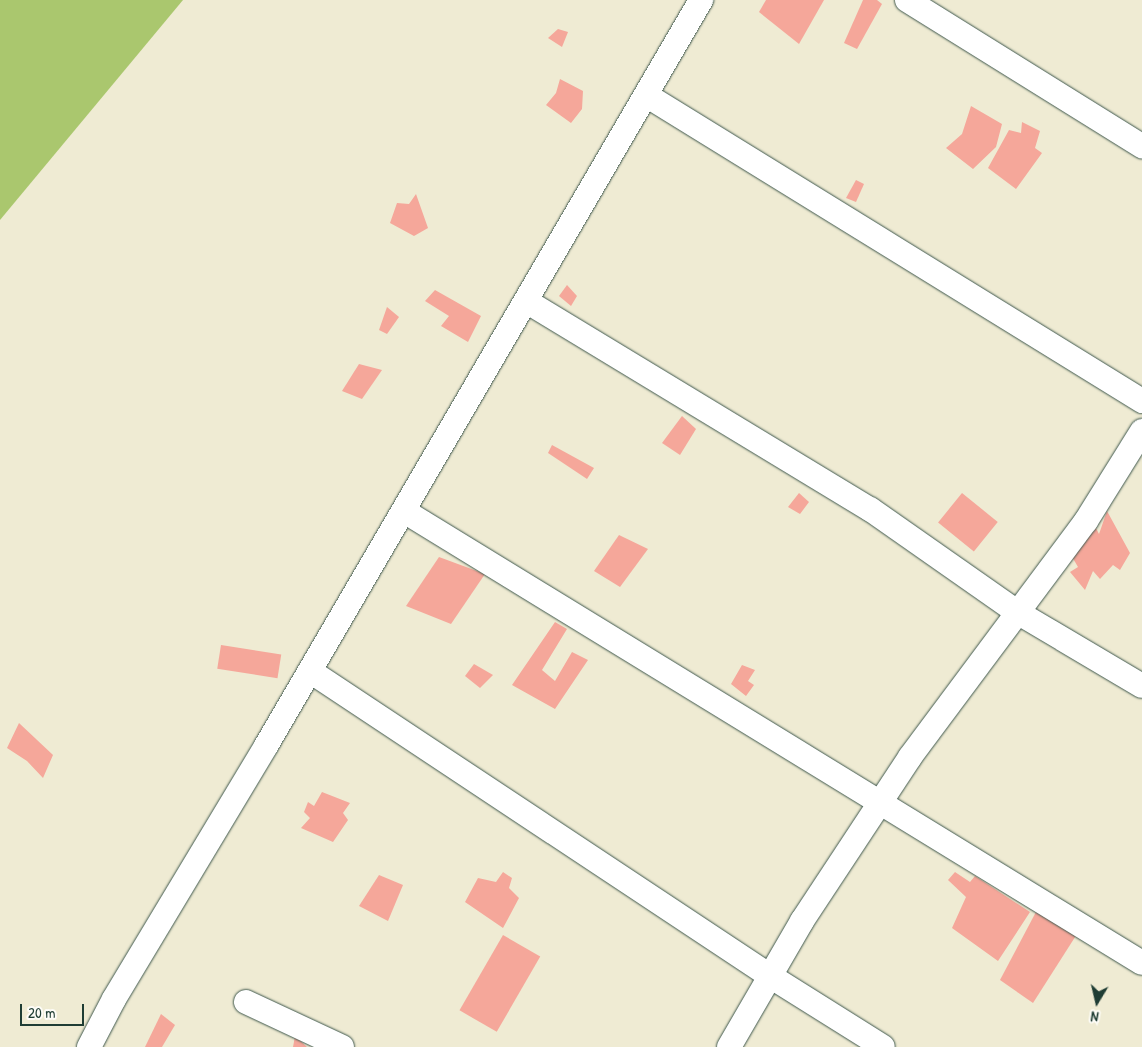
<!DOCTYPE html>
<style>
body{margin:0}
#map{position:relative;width:1142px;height:1047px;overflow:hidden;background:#efebd3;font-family:"Patrick Hand",sans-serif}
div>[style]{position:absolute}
.green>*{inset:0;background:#aac76e}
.building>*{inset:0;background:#f5a79a;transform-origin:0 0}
.roads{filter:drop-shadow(0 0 1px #3e574c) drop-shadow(0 0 1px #3e574c)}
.minor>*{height:24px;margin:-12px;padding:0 12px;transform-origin:12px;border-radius:12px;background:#fff}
span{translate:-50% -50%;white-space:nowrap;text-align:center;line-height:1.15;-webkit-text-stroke:4px #fdfcf7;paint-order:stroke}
.north{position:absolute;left:1072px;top:977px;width:50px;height:50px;-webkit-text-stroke:4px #fdfcf7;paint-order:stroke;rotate:189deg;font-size:14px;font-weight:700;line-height:20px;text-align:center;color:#1f3d34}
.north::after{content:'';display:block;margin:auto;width:18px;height:22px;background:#1f3d34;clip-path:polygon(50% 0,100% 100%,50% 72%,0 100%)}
.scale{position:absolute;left:20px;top:1004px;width:64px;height:22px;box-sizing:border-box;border:2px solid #1f3d34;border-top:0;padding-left:6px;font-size:15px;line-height:18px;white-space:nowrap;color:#1f3d34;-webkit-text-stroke:4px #fdfcf7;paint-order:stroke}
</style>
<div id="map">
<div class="green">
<i style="clip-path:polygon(0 0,183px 0,0 220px)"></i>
</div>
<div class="building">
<i style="clip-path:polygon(766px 0,824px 0,799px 44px,759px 12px)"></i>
<i style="clip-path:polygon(863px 0,877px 0,882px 4px,857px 49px,844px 43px)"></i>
<i style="clip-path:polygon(558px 29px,568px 32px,562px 47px,548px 38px)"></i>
<i style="clip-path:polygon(560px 79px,583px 91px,582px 109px,571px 123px,546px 105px,556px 93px)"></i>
<i style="clip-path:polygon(971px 106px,1002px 124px,996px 147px,973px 169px,946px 148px,962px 134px)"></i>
<i style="clip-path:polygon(1022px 122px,1040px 131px,1035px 148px,1042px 153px,1016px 189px,988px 168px,1009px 130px,1021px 133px)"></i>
<i style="clip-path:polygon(856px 180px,864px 184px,856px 202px,846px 198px)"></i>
<i style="clip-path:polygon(416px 194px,428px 228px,414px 236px,390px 223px,397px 203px,409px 204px)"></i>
<i style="clip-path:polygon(567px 285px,577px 296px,571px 306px,559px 296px)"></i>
<i style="clip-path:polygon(435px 290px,481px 316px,468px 342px,441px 326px,449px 316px,425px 301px)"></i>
<i style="clip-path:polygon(387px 307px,399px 317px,387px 334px,379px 330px)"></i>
<i style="clip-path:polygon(359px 364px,382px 370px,362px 399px,342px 391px)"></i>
<i style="clip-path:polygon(682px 416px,696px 429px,680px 455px,662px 443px)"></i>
<i style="clip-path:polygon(552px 445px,594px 468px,587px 479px,548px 453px)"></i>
<i style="clip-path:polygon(799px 493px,809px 502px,800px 514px,788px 507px)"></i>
<i style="left:962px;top:493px;width:46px;height:38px;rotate:39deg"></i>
<i style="clip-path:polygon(1107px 511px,1130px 553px,1120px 570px,1113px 565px,1100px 579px,1093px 571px,1085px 590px,1070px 572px,1078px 567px,1071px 555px,1094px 524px,1099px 534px)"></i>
<i style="clip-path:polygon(619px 535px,648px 549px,620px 587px,594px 571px)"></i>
<i style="clip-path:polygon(439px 557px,485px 574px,451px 624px,406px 606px)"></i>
<i style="clip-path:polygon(555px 622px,567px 629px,542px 670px,555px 681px,572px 652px,588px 660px,555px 709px,512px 685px)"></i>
<i style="left:221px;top:645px;width:61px;height:24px;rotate:9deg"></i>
<i style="clip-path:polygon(474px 664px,493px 675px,480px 688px,465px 676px)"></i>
<i style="clip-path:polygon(742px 665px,755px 670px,748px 681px,754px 685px,746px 696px,731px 684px)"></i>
<i style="clip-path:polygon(19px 723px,53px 755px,43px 778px,27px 761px,7px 748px)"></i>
<i style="clip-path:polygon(322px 792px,350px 803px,343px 813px,348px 820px,333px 842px,301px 828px,310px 818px,304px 812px,308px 802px,314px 806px)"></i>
<i style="clip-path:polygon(503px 872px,512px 878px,509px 888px,519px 898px,503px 928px,465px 902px,478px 878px,496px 882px)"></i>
<i style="clip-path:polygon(955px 872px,970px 882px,975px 876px,1030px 912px,998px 961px,952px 928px,966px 897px,948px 880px)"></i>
<i style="clip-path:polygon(379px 875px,403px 885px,388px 921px,359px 906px)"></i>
<i style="clip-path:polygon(1037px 910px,1077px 934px,1033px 1003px,1000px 980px)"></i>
<i style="left:503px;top:935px;width:43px;height:87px;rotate:30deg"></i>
<i style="clip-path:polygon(161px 1014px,175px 1025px,162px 1047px,145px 1047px)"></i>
<i style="clip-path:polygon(295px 1036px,307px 1047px,293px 1047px)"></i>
</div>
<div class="roads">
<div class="minor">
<i style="left:907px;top:0;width:277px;rotate:31.9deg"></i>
<i style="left:646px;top:95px;width:583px;rotate:31.67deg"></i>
<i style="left:526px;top:301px;width:402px;rotate:31.2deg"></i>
<i style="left:870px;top:509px;width:179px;rotate:35deg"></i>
<i style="left:1017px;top:612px;width:145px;rotate:30.6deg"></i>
<i style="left:404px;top:511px;width:865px;rotate:31.49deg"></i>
<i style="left:310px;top:671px;width:552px;rotate:33.55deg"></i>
<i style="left:770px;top:976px;width:133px;rotate:32.1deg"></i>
<i style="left:246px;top:1002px;width:106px;rotate:25.1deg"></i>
<i style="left:89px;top:1047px;width:54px;rotate:-62.5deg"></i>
<i style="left:114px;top:999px;width:295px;rotate:-59deg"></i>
<i style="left:266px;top:746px;width:864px;rotate:-59.75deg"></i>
<i style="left:729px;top:1047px;width:146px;rotate:-59.9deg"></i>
<i style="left:802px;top:921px;width:196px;rotate:-56.6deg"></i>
<i style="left:910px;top:757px;width:294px;rotate:-53.3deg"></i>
<i style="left:1086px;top:521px;width:106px;rotate:-58.1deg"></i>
</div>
</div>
<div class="north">N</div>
<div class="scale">20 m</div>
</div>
